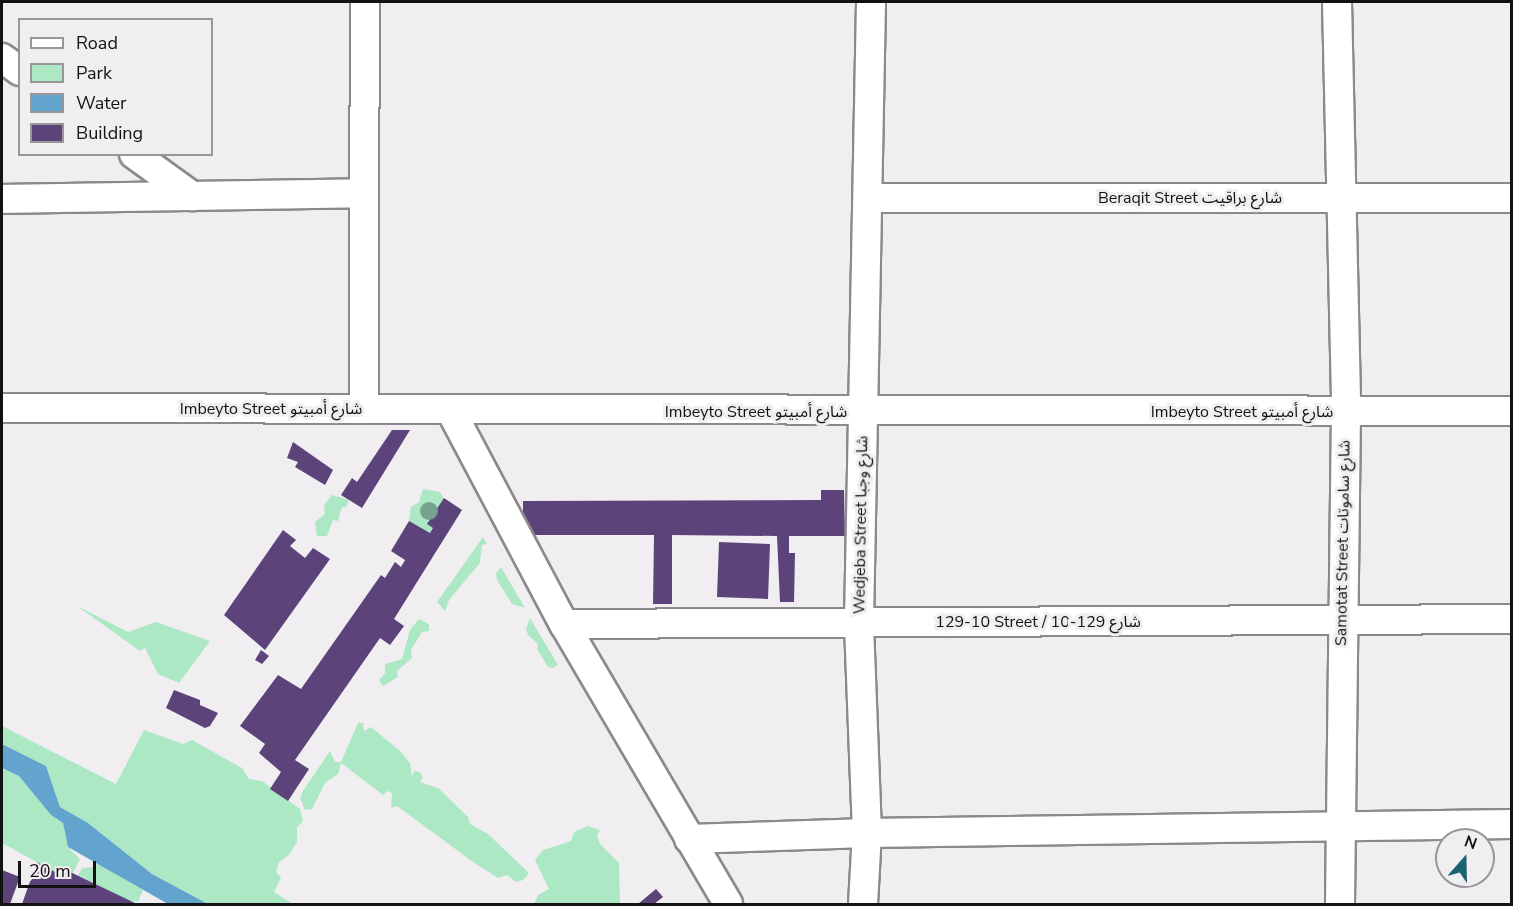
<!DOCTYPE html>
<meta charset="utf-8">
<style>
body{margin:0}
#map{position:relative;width:1513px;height:906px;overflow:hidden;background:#f1eef2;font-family:"Nunito Sans","Noto Sans Arabic",sans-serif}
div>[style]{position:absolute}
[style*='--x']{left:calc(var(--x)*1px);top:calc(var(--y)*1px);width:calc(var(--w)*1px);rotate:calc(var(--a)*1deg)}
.green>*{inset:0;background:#ace8c3}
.water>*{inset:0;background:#62a4ce}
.building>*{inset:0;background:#5c437a}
.roads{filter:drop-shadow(2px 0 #8c898d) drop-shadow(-2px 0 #8c898d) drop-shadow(0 2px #8c898d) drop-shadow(0 -2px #8c898d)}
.street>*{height:28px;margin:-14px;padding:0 14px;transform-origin:14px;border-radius:14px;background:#fff}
.trees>*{width:18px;height:18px;margin:-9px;border-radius:50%;background:#78a28f}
span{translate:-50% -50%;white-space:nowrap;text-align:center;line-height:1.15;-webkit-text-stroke:6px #f1eef2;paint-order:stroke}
.street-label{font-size:16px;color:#131213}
.frame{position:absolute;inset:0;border:3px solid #131213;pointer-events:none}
.legend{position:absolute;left:18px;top:18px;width:195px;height:138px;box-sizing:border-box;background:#f1eef2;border:2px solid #989699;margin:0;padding:8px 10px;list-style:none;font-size:18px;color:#131213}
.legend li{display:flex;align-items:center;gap:12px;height:30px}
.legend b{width:30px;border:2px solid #989699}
.north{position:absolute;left:1435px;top:828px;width:60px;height:60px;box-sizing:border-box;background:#f1eef2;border:2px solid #989699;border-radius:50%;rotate:20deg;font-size:16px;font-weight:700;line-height:24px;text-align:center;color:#131213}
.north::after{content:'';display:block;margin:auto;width:21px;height:27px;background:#18636f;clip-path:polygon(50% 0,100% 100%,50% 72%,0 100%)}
.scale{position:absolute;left:18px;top:861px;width:78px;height:27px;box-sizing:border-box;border:3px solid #131213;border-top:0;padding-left:8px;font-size:18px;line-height:21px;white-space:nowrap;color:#131213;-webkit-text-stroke:4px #f1eef2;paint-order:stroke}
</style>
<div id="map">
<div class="green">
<div style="clip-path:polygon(423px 489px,440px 492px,448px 507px,430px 533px,411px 527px,409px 521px,411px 507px,419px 502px)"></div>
<div style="clip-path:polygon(332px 495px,349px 500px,346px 507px,342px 507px,338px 521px,333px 520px,327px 536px,317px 536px,315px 522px,325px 514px,324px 505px)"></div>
<div style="clip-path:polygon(483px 537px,487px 544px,482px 545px,480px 563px,449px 600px,445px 611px,437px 602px)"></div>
<div style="clip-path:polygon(501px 567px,525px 608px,512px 604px,497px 580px,496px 573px)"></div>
<div style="clip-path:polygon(77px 606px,128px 632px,156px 622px,210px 641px,179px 683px,158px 674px,145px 648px,140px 651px)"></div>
<div style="clip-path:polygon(530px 618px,558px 665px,553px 668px,548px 667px,537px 649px,538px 644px,528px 635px,526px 629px)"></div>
<div style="clip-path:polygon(419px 619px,429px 624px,429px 631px,422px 632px,411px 650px,412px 658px,397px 671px,398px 677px,383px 686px,379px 680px,385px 673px,385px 664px,402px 659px,410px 630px)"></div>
<div style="clip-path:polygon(358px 723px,363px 723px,364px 731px,371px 727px,400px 751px,410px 763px,412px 778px,414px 771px,420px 772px,423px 777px,420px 782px,438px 788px,468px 817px,470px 824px,488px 834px,529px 873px,523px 880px,516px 882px,507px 875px,498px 878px,473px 862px,397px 806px,391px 808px,392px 793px,387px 791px,383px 795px,341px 763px,338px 774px,325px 783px,312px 809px,305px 810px,300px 798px,303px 791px,330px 751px,335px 762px,341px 762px)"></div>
<div style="clip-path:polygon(2px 726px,116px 784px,144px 730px,183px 744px,192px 740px,242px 768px,249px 779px,262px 781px,300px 809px,303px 821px,297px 827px,297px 842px,289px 855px,279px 862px,276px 872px,281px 878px,274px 892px,293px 904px,208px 904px,152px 874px,88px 823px,60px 807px,46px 766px,2px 744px)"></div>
<div style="clip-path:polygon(2px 768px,19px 776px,51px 815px,63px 823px,68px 847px,80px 859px,73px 873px,65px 869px,64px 877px,2px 843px)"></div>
<div style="clip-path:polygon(588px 826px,600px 830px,597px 836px,600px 844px,619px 863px,620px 904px,534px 904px,538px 895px,549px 889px,535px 860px,543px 850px,571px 841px,574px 832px)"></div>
<div style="clip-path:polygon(97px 863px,143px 890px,138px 902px,127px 900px,78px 875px,82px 868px,96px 867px)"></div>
</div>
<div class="water">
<div style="clip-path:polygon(2px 744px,46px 766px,60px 807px,88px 823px,152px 874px,208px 904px,168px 904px,68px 847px,63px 823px,51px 815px,19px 776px,2px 768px)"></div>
</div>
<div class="building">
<div style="clip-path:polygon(392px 430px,410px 430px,362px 508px,341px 495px,352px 478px,357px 482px)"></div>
<div style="clip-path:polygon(293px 442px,333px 470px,325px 485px,295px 467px,298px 462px,287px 458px)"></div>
<div style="clip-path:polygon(821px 490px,844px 490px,845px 536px,789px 536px,789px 553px,795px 553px,794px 602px,780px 602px,777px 536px,672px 535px,672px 604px,653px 604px,654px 535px,530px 535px,523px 518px,523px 501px,821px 500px)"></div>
<div style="clip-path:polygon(444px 498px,462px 510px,394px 619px,404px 626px,390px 645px,380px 638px,295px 760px,309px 769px,288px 801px,270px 789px,281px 772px,259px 753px,265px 744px,240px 726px,278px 675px,301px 689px,381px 575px,385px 578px,395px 562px,401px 567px,405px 560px,391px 551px,409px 521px,430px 533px,433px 528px,427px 524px)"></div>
<div style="clip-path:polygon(283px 530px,296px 540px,290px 546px,305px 558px,313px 548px,330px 559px,265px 650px,224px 615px)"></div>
<div style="clip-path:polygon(719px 542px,770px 544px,768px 599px,717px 597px)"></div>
<div style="clip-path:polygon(261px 650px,269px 656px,262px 664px,255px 660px)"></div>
<div style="clip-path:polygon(174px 690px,200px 700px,200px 705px,218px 713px,210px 726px,205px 728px,166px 708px)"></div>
<div style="clip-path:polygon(37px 862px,64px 877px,64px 869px,137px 904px,22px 904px)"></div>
<div style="clip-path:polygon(2px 870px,20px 877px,10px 904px,2px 904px)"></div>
<div style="clip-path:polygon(656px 889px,663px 897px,654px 904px,638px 904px)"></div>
</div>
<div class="roads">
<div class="street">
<div style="--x:1337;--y:2;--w:410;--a:88.7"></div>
<div style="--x:1346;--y:412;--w:492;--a:90.7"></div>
<div style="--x:2;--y:58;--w:22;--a:36"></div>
<div style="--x:134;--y:154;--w:72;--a:35.9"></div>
<div style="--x:868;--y:198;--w:644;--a:0"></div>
<div style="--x:2;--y:199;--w:362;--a:-0.9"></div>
<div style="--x:2;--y:408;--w:1510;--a:0.11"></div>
<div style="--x:364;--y:409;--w:407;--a:-89.9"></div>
<div style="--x:451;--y:411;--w:241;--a:62.1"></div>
<div style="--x:564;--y:624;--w:324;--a:59.6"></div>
<div style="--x:564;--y:624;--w:948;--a:-0.3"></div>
<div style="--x:689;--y:839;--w:178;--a:-1.9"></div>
<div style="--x:867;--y:833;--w:645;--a:-0.8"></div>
<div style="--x:863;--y:904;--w:71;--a:-86.8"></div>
<div style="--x:867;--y:833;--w:211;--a:-92.2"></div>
<div style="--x:859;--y:622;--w:620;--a:-88.89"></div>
</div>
</div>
<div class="trees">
<div style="left:429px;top:511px"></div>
</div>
<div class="street-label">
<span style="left:1190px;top:198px">Beraqit Street شارع براقيت</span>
<span style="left:271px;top:409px">Imbeyto Street شارع أمبيتو</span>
<span style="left:756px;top:412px">Imbeyto Street شارع أمبيتو</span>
<span style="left:1242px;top:412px">Imbeyto Street شارع أمبيتو</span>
<span style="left:861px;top:525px;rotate:-89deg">Wedjeba Street شارع وجبا</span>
<span style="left:1343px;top:543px;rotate:-89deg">Samotat Street شارع ساموتات</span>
<span style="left:1038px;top:622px">129-10 Street / شارع 129-10</span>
</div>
<div class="frame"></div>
<ul class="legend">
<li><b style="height:8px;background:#fff"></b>Road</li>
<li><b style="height:16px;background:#ace8c3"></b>Park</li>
<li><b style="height:16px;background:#62a4ce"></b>Water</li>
<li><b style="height:16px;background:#5c437a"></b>Building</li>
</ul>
<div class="north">N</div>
<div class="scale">20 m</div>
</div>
